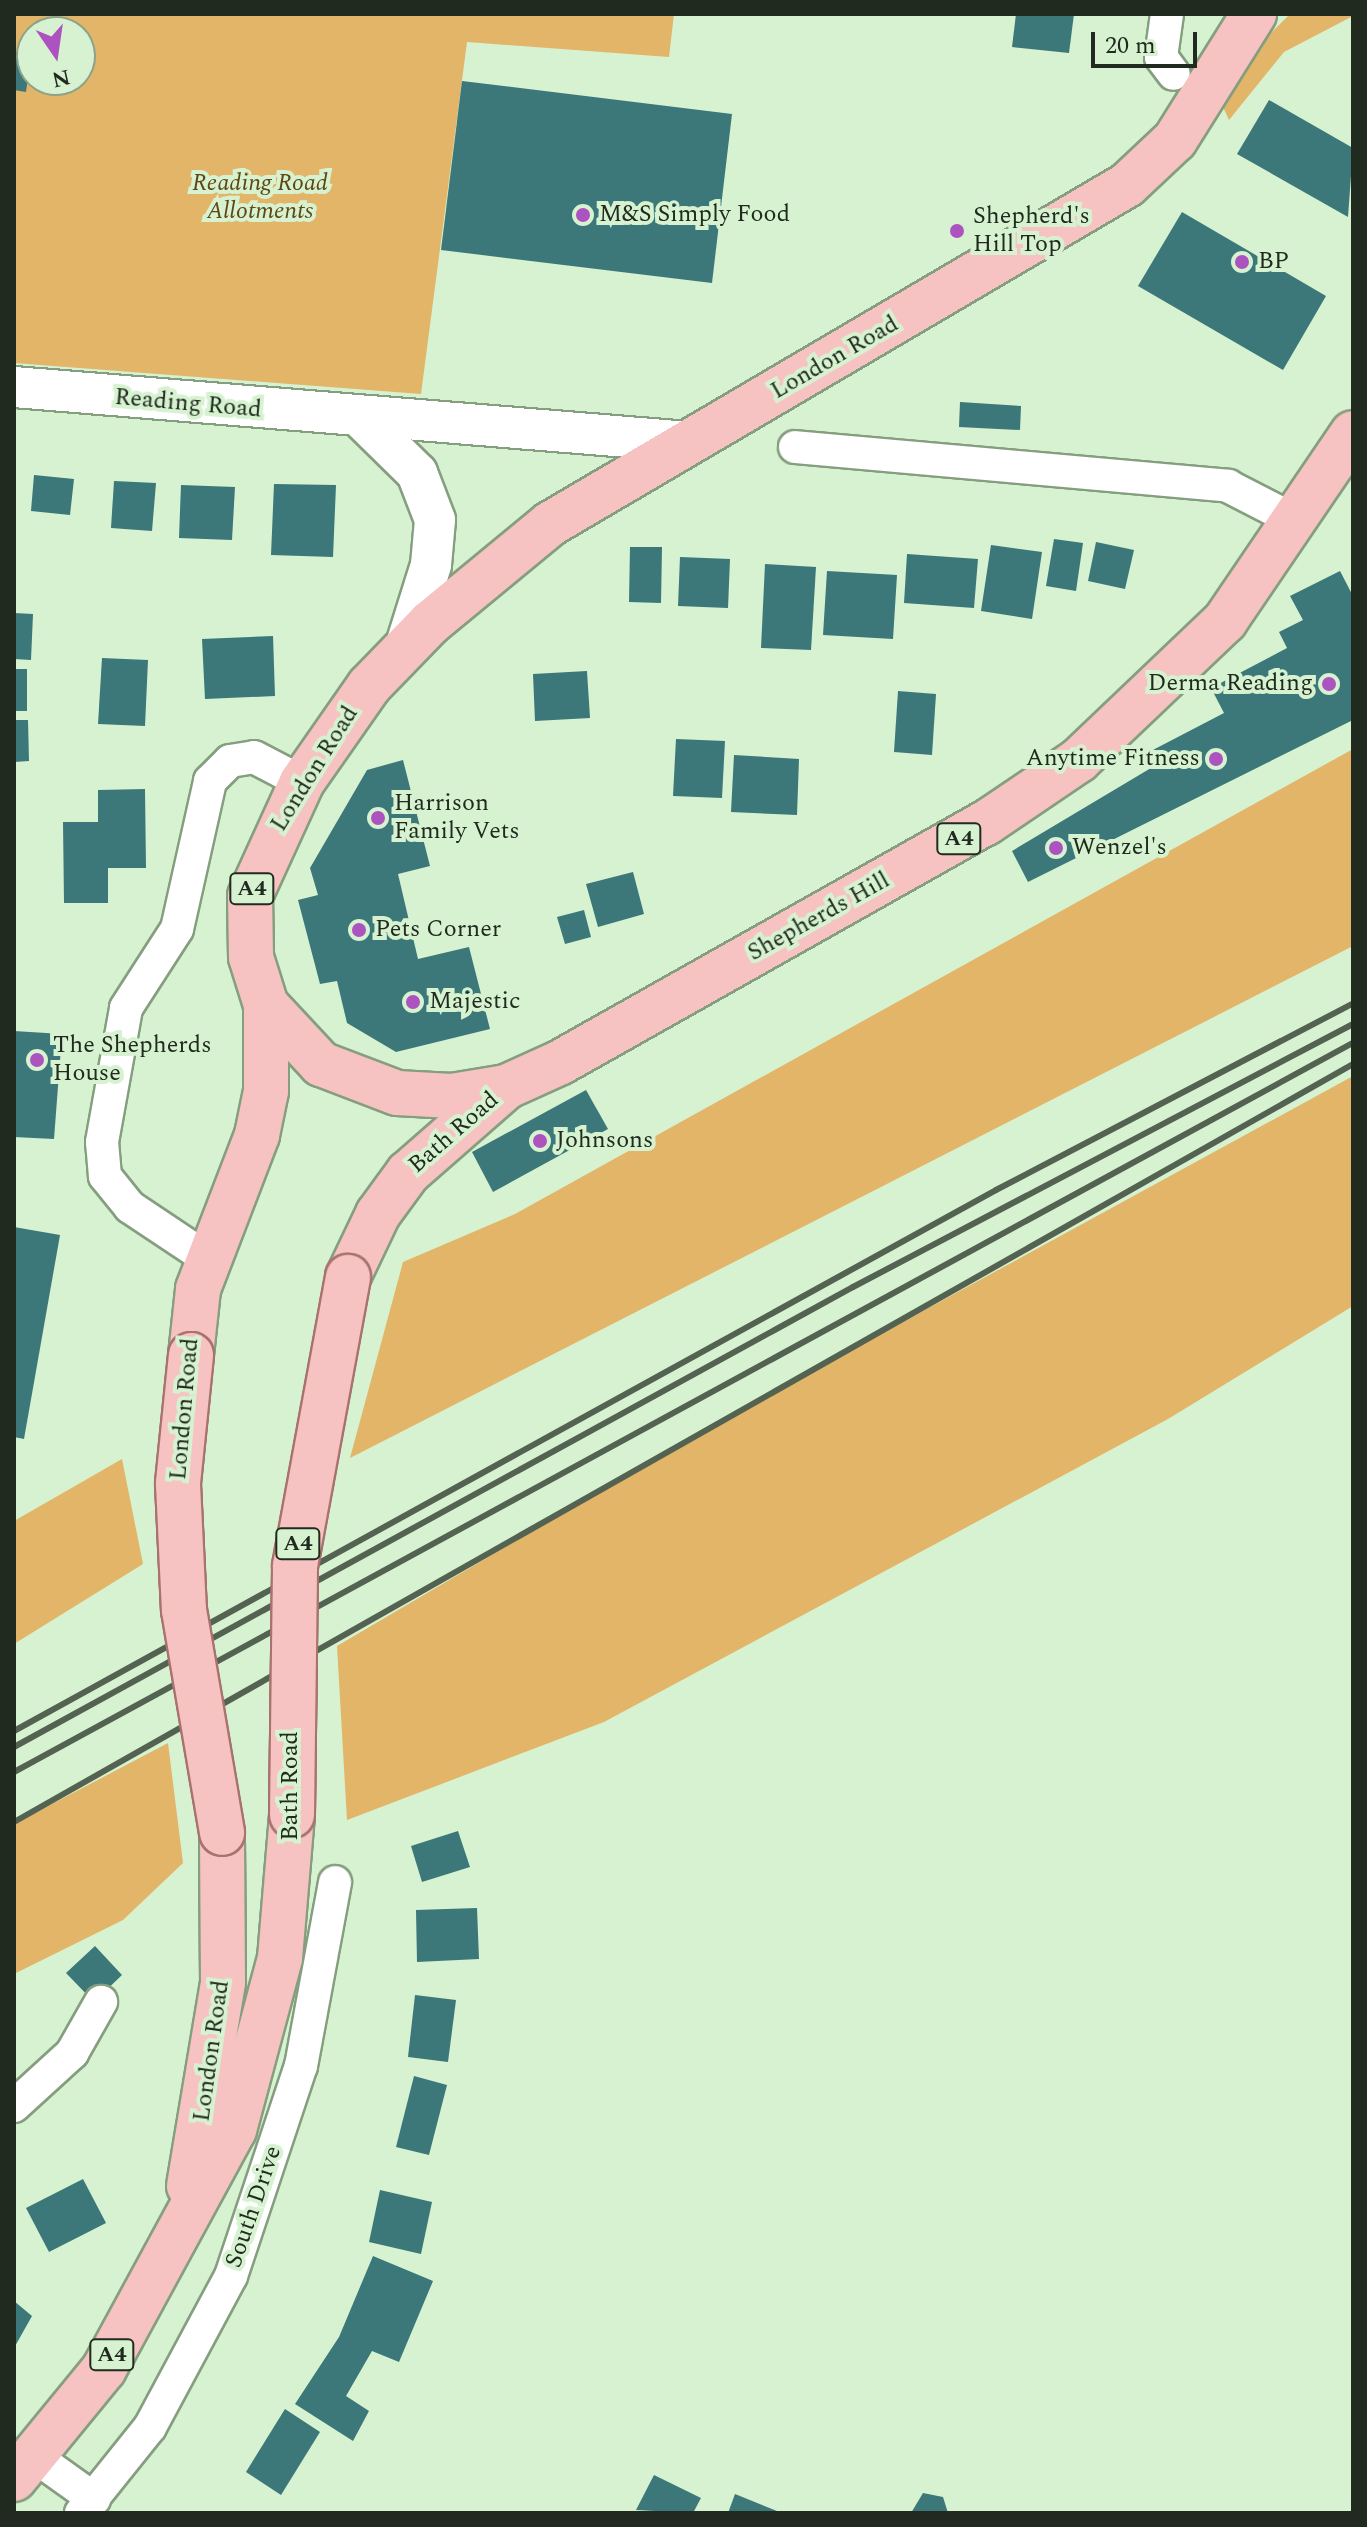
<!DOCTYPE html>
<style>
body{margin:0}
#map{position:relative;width:1367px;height:2527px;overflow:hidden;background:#d6f2d0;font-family:Spectral,serif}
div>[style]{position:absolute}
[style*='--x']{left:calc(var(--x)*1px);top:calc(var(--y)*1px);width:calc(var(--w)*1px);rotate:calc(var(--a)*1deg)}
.green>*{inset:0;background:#e2b569}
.building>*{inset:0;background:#3c777a}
.roads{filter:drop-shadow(2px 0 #859e7f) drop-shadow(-2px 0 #859e7f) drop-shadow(0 2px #859e7f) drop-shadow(0 -2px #859e7f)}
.minor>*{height:32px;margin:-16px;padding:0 16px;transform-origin:16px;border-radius:16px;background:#fff}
.tertiary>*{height:40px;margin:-20px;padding:0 20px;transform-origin:20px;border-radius:20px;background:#fff}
.primary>*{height:44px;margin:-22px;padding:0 22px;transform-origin:22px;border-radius:22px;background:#f7c2c2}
.rail>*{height:6px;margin:-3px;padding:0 3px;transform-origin:3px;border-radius:3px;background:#546351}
.bridges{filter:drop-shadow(2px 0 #a8726e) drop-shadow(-2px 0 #a8726e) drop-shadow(0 2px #a8726e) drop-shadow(0 -2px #a8726e)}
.primary-bridge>*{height:44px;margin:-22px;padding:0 22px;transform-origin:22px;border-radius:22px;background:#f7c2c2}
.dots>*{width:22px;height:22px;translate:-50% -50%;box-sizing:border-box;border:4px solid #d6f2d0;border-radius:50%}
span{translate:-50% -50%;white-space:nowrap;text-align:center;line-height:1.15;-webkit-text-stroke:8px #d6f2d0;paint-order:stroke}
.shield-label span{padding:2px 6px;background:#d6f2d0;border:2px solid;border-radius:6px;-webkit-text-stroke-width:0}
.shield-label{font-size:22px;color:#202a1e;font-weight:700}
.park-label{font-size:24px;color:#604613;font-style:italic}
.poi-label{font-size:24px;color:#202a1e}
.left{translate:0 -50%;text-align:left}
.right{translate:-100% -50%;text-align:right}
.street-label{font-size:24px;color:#202a1e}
.frame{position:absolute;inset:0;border:16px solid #202a1e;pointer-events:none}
.north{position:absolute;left:16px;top:16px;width:80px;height:80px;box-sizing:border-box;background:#d6f2d0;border:2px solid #8da289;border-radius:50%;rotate:167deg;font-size:22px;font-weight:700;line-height:32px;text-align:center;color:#202a1e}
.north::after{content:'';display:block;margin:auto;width:28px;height:36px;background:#ac53c0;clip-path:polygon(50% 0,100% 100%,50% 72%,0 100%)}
.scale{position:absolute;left:1091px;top:32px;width:106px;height:36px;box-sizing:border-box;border:4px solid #202a1e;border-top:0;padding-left:10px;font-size:24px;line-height:28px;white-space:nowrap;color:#202a1e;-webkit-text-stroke:6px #d6f2d0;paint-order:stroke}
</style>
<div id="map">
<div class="green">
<div style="clip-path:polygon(evenodd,14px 14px,674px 14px,669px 57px,467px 42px,421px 394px,14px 363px,14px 14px,32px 32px,80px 32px,80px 80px,32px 80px,32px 32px)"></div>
<div style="clip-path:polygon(1290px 14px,1353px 16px,1284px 52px,1229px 120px,1223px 107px,1254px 50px)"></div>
<div style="clip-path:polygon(1353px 749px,1353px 946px,350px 1458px,403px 1262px,515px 1214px)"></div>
<div style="clip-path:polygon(1353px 1076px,1353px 1306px,1168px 1419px,604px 1722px,347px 1820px,337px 1646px,689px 1439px)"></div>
<div style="clip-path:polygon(122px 1459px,143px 1564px,14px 1644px,14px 1521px)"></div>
<div style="clip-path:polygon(168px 1743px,183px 1863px,123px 1920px,14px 1974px,14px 1824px)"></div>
</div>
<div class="building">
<div style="clip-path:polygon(1016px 14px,1074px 14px,1069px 53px,1012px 47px)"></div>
<div style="clip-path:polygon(14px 52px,31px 54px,26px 92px,14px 90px)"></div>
<div style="clip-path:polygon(462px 81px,732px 114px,712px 283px,441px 250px)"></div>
<div style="clip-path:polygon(1269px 100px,1353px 148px,1348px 217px,1237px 154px)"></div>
<div style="clip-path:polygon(1182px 212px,1326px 296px,1283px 370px,1138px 286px)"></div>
<div style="clip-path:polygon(960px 402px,1021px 406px,1020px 430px,959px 427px)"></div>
<div style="clip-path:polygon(34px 475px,74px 479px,70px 515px,31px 511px)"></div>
<div style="clip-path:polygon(114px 481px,156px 483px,152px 531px,111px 528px)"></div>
<div style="clip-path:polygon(274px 484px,336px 485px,333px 557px,271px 555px)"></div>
<div style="clip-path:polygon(181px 485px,235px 487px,232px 540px,179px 538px)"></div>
<div style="clip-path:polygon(1054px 539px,1083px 543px,1076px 591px,1046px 586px)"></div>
<div style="clip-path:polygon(1096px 542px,1134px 550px,1125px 589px,1088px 581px)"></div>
<div style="clip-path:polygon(991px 545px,1042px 552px,1032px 619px,981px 611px)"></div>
<div style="clip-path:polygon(630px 547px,662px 547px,661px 603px,629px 602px)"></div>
<div style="clip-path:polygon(907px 554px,978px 559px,974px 608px,904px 603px)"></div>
<div style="clip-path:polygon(680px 557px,730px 559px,728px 608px,678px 606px)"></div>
<div style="clip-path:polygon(765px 564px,816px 567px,811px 650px,761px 648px)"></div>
<div style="clip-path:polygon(827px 571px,897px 575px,893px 639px,823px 635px)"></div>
<div style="clip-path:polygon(1340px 571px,1353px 596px,1353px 720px,1028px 882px,1012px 851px,1156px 765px,1149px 752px,1224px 713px,1211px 688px,1287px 648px,1279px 632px,1303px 620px,1290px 596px)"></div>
<div style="clip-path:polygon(14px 613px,33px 614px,31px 660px,14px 659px)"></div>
<div style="clip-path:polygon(273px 636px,275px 696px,205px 699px,202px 639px)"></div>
<div style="clip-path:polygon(102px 658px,148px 660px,145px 726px,98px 724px)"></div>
<div style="clip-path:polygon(14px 669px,27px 669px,27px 711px,14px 711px)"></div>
<div style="clip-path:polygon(587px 671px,590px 718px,535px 721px,533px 674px)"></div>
<div style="clip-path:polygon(898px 691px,936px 694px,932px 755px,894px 752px)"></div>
<div style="clip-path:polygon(14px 720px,28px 720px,29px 761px,14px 762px)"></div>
<div style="clip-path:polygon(676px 739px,725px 741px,722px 798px,673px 796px)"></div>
<div style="clip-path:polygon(734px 755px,799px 759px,797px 815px,731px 812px)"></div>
<div style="clip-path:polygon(403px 760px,430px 866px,398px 874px,418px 959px,469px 947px,490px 1029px,396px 1052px,347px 1023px,337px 981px,320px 984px,298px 900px,318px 895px,310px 868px,367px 770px)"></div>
<div style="clip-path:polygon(145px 789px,146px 868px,108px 868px,108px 903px,64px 903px,63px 822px,98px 822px,98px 790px)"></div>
<div style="clip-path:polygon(633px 872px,644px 914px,598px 927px,586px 884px)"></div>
<div style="clip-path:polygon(584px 910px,591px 937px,565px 944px,557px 917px)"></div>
<div style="clip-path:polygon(14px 1031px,62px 1034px,54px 1139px,14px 1137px)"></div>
<div style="clip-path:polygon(586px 1090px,608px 1129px,493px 1192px,472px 1152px)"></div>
<div style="clip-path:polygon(14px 1227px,60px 1235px,24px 1439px,14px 1437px)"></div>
<div style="clip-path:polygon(458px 1831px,470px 1867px,422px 1882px,411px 1846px)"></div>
<div style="clip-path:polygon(477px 1908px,479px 1959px,417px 1962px,416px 1910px)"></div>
<div style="clip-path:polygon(95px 1946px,122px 1975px,94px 2002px,66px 1973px)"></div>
<div style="clip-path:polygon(415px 1995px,456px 2000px,448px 2062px,408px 2057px)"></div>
<div style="clip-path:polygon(414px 2076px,447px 2085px,429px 2155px,396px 2147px)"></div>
<div style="clip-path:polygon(83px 2179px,106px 2223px,49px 2252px,26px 2208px)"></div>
<div style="clip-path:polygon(380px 2190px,432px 2202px,421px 2254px,369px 2242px)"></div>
<div style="clip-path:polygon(373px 2256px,433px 2281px,399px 2362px,372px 2351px,346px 2396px,369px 2411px,353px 2441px,295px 2404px,339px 2337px)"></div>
<div style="clip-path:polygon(14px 2301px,32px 2316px,14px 2348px)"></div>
<div style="clip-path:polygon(285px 2409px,320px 2432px,281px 2495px,246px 2472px)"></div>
<div style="clip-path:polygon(654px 2475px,701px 2498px,693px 2513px,636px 2510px)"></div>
<div style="clip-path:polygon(923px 2493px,943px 2497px,948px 2513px,911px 2513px)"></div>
<div style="clip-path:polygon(735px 2494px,782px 2513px,728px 2513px)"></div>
</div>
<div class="roads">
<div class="minor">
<div style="--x:1167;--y:14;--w:43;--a:97.9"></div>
<div style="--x:1161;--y:57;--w:21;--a:53"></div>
<div style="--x:795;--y:447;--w:435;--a:5.1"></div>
<div style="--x:1228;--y:486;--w:79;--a:27.2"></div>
<div style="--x:208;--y:1259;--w:94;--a:-146.3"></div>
<div style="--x:130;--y:1207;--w:40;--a:-129"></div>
<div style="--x:105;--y:1176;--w:34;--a:-95"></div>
<div style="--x:102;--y:1142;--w:136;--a:-79.8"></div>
<div style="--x:126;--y:1008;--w:94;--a:-57.2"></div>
<div style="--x:177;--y:929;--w:152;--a:-77.4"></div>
<div style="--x:210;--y:781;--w:28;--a:-45"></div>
<div style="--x:230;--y:761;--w:24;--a:-9"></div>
<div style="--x:254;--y:757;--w:54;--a:27.5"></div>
<div style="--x:14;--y:2106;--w:79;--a:-42.4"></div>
<div style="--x:72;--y:2053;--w:59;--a:-60.4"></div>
<div style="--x:34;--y:2456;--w:74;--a:35.6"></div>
<div style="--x:81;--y:2513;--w:110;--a:-51.3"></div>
<div style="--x:150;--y:2427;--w:171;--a:-61.8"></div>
<div style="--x:231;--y:2276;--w:221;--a:-71.6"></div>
<div style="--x:301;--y:2066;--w:187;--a:-79.5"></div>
</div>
<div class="tertiary">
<div style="--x:14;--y:387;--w:677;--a:4.66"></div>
<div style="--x:363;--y:420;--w:76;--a:44.5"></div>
<div style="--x:417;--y:473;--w:50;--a:69"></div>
<div style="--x:435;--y:520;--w:45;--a:95.1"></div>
<div style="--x:431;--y:565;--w:84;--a:107.4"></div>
</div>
<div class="primary">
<div style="--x:266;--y:1005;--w:81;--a:47"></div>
<div style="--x:321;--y:1064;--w:81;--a:20.9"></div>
<div style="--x:397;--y:1093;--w:55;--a:3.1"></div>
<div style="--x:452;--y:1096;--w:55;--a:-9.5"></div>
<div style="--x:506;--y:1087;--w:60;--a:-24.4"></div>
<div style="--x:561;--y:1062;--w:488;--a:-29.4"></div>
<div style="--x:986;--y:823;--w:112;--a:-34.1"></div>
<div style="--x:1079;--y:760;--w:202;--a:-43.6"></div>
<div style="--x:1225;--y:621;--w:227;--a:-55.8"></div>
<div style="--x:348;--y:1277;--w:70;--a:-64.5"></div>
<div style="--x:378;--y:1214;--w:51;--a:-53.8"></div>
<div style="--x:408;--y:1173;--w:128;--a:-41.2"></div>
<div style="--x:191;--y:1355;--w:66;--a:-83.9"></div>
<div style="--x:198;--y:1289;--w:165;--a:-69"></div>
<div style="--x:257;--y:1135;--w:45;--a:-78.4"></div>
<div style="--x:266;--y:1091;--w:86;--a:-90"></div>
<div style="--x:266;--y:1005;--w:50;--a:-107.4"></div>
<div style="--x:251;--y:957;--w:61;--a:-90.9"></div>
<div style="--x:250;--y:896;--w:125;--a:-65.5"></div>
<div style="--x:302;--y:782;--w:117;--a:-55.1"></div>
<div style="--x:369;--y:686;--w:88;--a:-45.9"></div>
<div style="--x:430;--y:623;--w:156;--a:-39.5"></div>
<div style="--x:550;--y:524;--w:669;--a:-30.44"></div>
<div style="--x:1127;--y:185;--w:66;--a:-43.2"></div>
<div style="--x:1175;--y:140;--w:149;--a:-57.9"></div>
<div style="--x:189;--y:2186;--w:207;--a:-80.5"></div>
<div style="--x:223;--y:1982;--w:149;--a:-90.4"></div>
<div style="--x:14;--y:2479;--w:142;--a:-50.7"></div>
<div style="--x:104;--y:2369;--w:272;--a:-61.5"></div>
<div style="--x:234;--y:2130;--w:178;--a:-75"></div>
<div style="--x:280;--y:1958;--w:144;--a:-85.2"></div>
</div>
</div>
<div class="rail">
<div style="--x:14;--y:1731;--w:1121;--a:-28.85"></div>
<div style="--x:996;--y:1190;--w:403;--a:-27.6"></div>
<div style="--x:14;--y:1747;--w:957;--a:-28.73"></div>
<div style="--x:853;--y:1287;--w:565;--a:-27.74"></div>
<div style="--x:14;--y:1772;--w:1525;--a:-28.57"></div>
<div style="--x:14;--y:1822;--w:1539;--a:-29.51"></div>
</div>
<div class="bridges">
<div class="primary-bridge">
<div style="--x:191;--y:1355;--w:130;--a:95.8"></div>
<div style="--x:178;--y:1484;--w:126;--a:87.3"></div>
<div style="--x:184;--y:1610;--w:226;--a:80.3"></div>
<div style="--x:292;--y:1815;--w:249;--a:-89.3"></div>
<div style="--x:295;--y:1566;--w:294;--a:-79.6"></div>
</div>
</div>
<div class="dots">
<div style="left:583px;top:215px;background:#ac53c0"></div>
<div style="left:957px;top:231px;background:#ac53c0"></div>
<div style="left:1242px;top:262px;background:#ac53c0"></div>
<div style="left:1329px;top:684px;background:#ac53c0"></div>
<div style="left:1216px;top:759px;background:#ac53c0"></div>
<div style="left:378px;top:818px;background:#ac53c0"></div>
<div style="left:1056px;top:848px;background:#ac53c0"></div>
<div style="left:359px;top:930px;background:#ac53c0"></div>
<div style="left:413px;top:1002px;background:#ac53c0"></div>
<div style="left:37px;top:1060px;background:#ac53c0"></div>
<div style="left:540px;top:1141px;background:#ac53c0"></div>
</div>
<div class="shield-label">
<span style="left:959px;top:839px">A4</span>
<span style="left:252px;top:889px">A4</span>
<span style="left:298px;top:1544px">A4</span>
<span style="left:112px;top:2355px">A4</span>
</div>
<div class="park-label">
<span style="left:260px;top:198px">Reading Road<br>Allotments</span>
</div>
<div class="poi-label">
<span class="left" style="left:599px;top:215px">M&amp;S Simply Food</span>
<span class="left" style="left:973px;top:231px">Shepherd's<br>Hill Top</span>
<span class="left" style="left:1258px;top:262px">BP</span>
<span class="right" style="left:1313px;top:684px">Derma Reading</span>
<span class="right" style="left:1200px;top:759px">Anytime Fitness</span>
<span class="left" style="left:394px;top:818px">Harrison<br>Family Vets</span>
<span class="left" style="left:1072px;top:848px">Wenzel's</span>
<span class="left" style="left:375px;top:930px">Pets Corner</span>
<span class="left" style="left:429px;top:1002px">Majestic</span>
<span class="left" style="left:53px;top:1060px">The Shepherds<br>House</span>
<span class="left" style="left:556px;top:1141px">Johnsons</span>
</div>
<div class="street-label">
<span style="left:835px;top:358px;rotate:-30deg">London Road</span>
<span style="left:188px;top:404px;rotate:5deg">Reading Road</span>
<span style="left:315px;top:769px;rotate:-58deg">London Road</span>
<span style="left:819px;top:917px;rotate:-29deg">Shepherds Hill</span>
<span style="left:454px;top:1133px;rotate:-41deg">Bath Road</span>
<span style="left:185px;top:1409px;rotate:-85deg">London Road</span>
<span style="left:291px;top:1786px;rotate:-90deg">Bath Road</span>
<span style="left:212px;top:2051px;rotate:-82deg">London Road</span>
<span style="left:254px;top:2207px;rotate:-71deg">South Drive</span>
</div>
<div class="frame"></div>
<div class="north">N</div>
<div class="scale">20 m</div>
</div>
